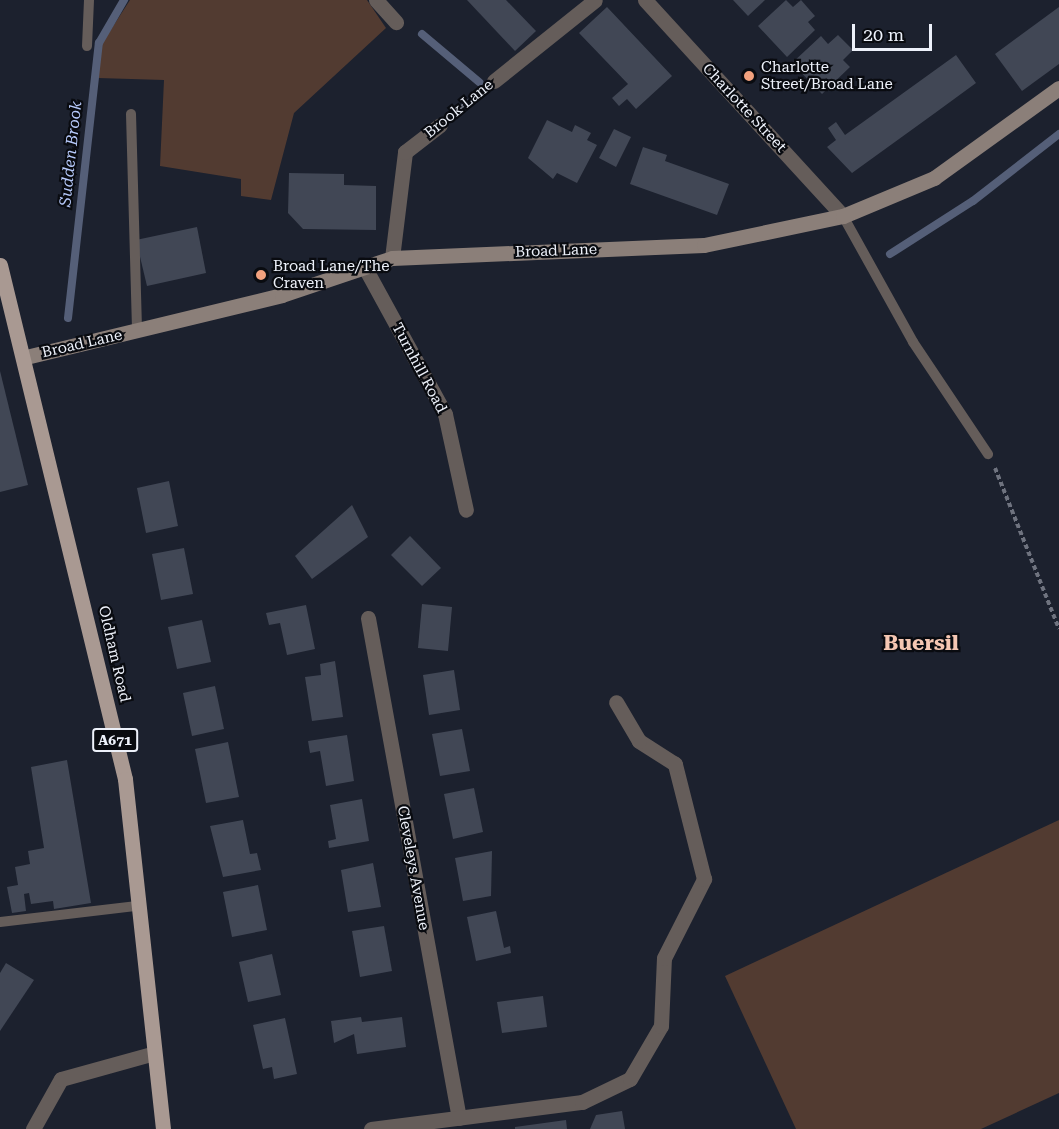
<!DOCTYPE html>
<style>
body{margin:0}
#map{position:relative;width:1059px;height:1129px;overflow:hidden;background:#1c212e;font-family:"Roboto Serif",serif}
div>[style]{position:absolute}
[style*='--x']{left:calc(var(--x)*1px);top:calc(var(--y)*1px);width:calc(var(--w)*1px);rotate:calc(var(--a)*1deg)}
.green>*{inset:0;background:#523b31}
.stream>*{height:8px;margin:-4px;padding:0 4px;transform-origin:4px;border-radius:4px;background:#555f78}
.building>*{inset:0;background:#414755}
.path>*{height:4px;margin-top:-2px;transform-origin:0;background:repeating-linear-gradient(90deg,#6f737f 0 4.5px,transparent 0 7.5px)}
.lane>*{height:10px;margin:-5px;padding:0 5px;transform-origin:5px;border-radius:5px;background:#655d5a}
.street>*{height:15px;margin:-7.5px;padding:0 7.5px;transform-origin:7.5px;border-radius:7.5px;background:#655d5a}
.secondary>*{height:15px;margin:-7.5px;padding:0 7.5px;transform-origin:7.5px;border-radius:7.5px;background:#8b7f79}
.primary>*{height:15px;margin:-7.5px;padding:0 7.5px;transform-origin:7.5px;border-radius:7.5px;background:#a99992}
.dots>*{width:16px;height:16px;translate:-50% -50%;box-sizing:border-box;border:3px solid #090b10;border-radius:50%}
span{translate:-50% -50%;white-space:nowrap;text-align:center;line-height:1.15;-webkit-text-stroke:4.5px #090b10;paint-order:stroke}
.shield-label span{padding:2px 4px;background:#090b10;border:2px solid;border-radius:4px;-webkit-text-stroke-width:0}
.shield-label{font-size:14px;color:#edf1fa;font-weight:700}
.poi-label{font-size:15px;color:#edf1fa}
.left{translate:0 -50%;text-align:left}
.street-label{font-size:15px;color:#edf1fa}
.water-label{font-size:16px;color:#b6c9fa;font-style:italic}
.district-label{font-size:21px;color:#f5c7b3;font-weight:700}
.scale{position:absolute;left:852px;top:24px;width:80px;height:27px;box-sizing:border-box;border:3px solid #edf1fa;border-top:0;padding-left:8px;font-size:18px;line-height:21px;white-space:nowrap;color:#edf1fa;-webkit-text-stroke:4px #090b10;paint-order:stroke}
</style>
<div id="map">
<div class="green">
<div style="clip-path:polygon(130px 0,367px 0,386px 28px,294px 113px,271px 200px,241px 196px,241px 179px,160px 166px,164px 80px,98px 78px,101px 45px)"></div>
<div style="clip-path:polygon(1059px 820px,1059px 1093px,981px 1129px,796px 1129px,725px 976px)"></div>
</div>
<div class="stream">
<div style="--x:422;--y:34;--w:75;--a:40.1"></div>
<div style="--x:890;--y:254;--w:98;--a:-32.6"></div>
<div style="--x:973;--y:201;--w:109;--a:-37.9"></div>
<div style="--x:68;--y:318;--w:277;--a:-83.6"></div>
<div style="--x:99;--y:43;--w:50;--a:-59.8"></div>
</div>
<div class="building">
<div style="clip-path:polygon(467px 0,506px 0,536px 31px,515px 51px)"></div>
<div style="clip-path:polygon(733px 0,765px 0,748px 16px)"></div>
<div style="clip-path:polygon(786px 0,793px 7px,801px 0,815px 16px,808px 22px,815px 30px,787px 57px,758px 26px)"></div>
<div style="clip-path:polygon(607px 7px,672px 76px,636px 109px,627px 99px,619px 106px,612px 98px,628px 84px,579px 33px)"></div>
<div style="clip-path:polygon(1059px 7px,1059px 64px,1022px 91px,995px 54px)"></div>
<div style="clip-path:polygon(838px 35px,853px 50px,843px 60px,850px 67px,822px 94px,792px 63px,821px 36px,828px 44px)"></div>
<div style="clip-path:polygon(956px 55px,976px 83px,935px 113px,852px 173px,827px 147px,836px 140px,828px 128px,836px 122px,845px 135px)"></div>
<div style="clip-path:polygon(547px 120px,572px 132px,575px 125px,591px 133px,587px 140px,597px 145px,577px 183px,557px 173px,553px 179px,528px 158px)"></div>
<div style="clip-path:polygon(614px 129px,631px 137px,616px 167px,599px 158px)"></div>
<div style="clip-path:polygon(643px 147px,667px 155px,665px 161px,729px 184px,717px 215px,630px 184px)"></div>
<div style="clip-path:polygon(289px 173px,344px 174px,344px 185px,376px 186px,376px 230px,303px 229px,288px 213px)"></div>
<div style="clip-path:polygon(197px 227px,206px 273px,147px 286px,136px 240px)"></div>
<div style="clip-path:polygon(0 371px,28px 485px,0 492px)"></div>
<div style="clip-path:polygon(169px 481px,178px 526px,146px 533px,137px 488px)"></div>
<div style="clip-path:polygon(352px 505px,368px 537px,312px 579px,295px 556px)"></div>
<div style="clip-path:polygon(410px 536px,441px 568px,422px 586px,391px 555px)"></div>
<div style="clip-path:polygon(184px 548px,193px 594px,161px 600px,152px 554px)"></div>
<div style="clip-path:polygon(422px 604px,452px 607px,448px 651px,418px 648px)"></div>
<div style="clip-path:polygon(306px 605px,315px 649px,287px 655px,280px 623px,269px 625px,266px 613px)"></div>
<div style="clip-path:polygon(202px 620px,211px 662px,177px 669px,168px 627px)"></div>
<div style="clip-path:polygon(335px 661px,343px 717px,312px 721px,305px 677px,321px 675px,320px 664px)"></div>
<div style="clip-path:polygon(454px 670px,460px 710px,429px 715px,423px 675px)"></div>
<div style="clip-path:polygon(215px 686px,224px 729px,192px 736px,183px 693px)"></div>
<div style="clip-path:polygon(462px 729px,470px 771px,440px 776px,432px 734px)"></div>
<div style="clip-path:polygon(347px 735px,354px 781px,326px 786px,320px 751px,310px 753px,308px 741px)"></div>
<div style="clip-path:polygon(228px 742px,239px 797px,206px 803px,195px 749px)"></div>
<div style="clip-path:polygon(67px 760px,91px 903px,54px 909px,53px 901px,31px 904px,29px 893px,24px 894px,26px 911px,12px 913px,7px 887px,18px 885px,15px 867px,30px 864px,28px 851px,44px 848px,31px 767px)"></div>
<div style="clip-path:polygon(474px 788px,483px 832px,453px 839px,444px 794px)"></div>
<div style="clip-path:polygon(362px 799px,369px 841px,329px 848px,328px 841px,336px 839px,330px 805px)"></div>
<div style="clip-path:polygon(243px 820px,250px 854px,257px 853px,261px 870px,223px 877px,210px 826px)"></div>
<div style="clip-path:polygon(492px 851px,491px 896px,463px 901px,455px 858px)"></div>
<div style="clip-path:polygon(373px 863px,381px 907px,348px 912px,341px 870px)"></div>
<div style="clip-path:polygon(258px 885px,267px 930px,232px 937px,223px 892px)"></div>
<div style="clip-path:polygon(496px 911px,504px 948px,510px 946px,511px 953px,476px 961px,467px 917px)"></div>
<div style="clip-path:polygon(384px 926px,392px 971px,360px 977px,352px 931px)"></div>
<div style="clip-path:polygon(272px 954px,281px 995px,248px 1002px,239px 962px)"></div>
<div style="clip-path:polygon(6px 963px,34px 980px,0 1031px,0 973px)"></div>
<div style="clip-path:polygon(543px 996px,547px 1027px,502px 1033px,497px 1002px)"></div>
<div style="clip-path:polygon(361px 1017px,362px 1022px,402px 1017px,406px 1047px,357px 1054px,354px 1034px,334px 1043px,331px 1021px)"></div>
<div style="clip-path:polygon(285px 1018px,297px 1074px,274px 1079px,272px 1067px,263px 1069px,253px 1025px)"></div>
<div style="clip-path:polygon(622px 1111px,625px 1129px,590px 1129px,596px 1115px)"></div>
<div style="clip-path:polygon(566px 1120px,567px 1129px,515px 1129px,515px 1127px)"></div>
</div>
<div class="path">
<div style="--x:454;--y:113;--w:32;--a:-39"></div>
<div style="--x:995;--y:468;--w:173;--a:68.3"></div>
</div>
<div class="lane">
<div style="--x:87;--y:46;--w:46;--a:-87.5"></div>
<div style="--x:131;--y:114;--w:218;--a:88.4"></div>
<div style="--x:843;--y:216;--w:144;--a:60.9"></div>
<div style="--x:913;--y:342;--w:135;--a:56.2"></div>
<div style="--x:0;--y:922;--w:138;--a:-6.7"></div>
</div>
<div class="street">
<div style="--x:376;--y:0;--w:30;--a:48"></div>
<div style="--x:645;--y:0;--w:293;--a:47.5"></div>
<div style="--x:494;--y:81;--w:129;--a:-38.7"></div>
<div style="--x:392;--y:258;--w:107;--a:-83"></div>
<div style="--x:405;--y:152;--w:44;--a:-37.6"></div>
<div style="--x:364;--y:266;--w:169;--a:61.3"></div>
<div style="--x:445;--y:414;--w:98;--a:77.7"></div>
<div style="--x:368;--y:618;--w:508;--a:79.69"></div>
<div style="--x:33;--y:1129;--w:57;--a:-60.8"></div>
<div style="--x:61;--y:1079;--w:93;--a:-15.5"></div>
<div style="--x:371;--y:1129;--w:213;--a:-7.3"></div>
<div style="--x:582;--y:1102;--w:53;--a:-25.6"></div>
<div style="--x:630;--y:1079;--w:61;--a:-59.7"></div>
<div style="--x:661;--y:1026;--w:68;--a:-87.5"></div>
<div style="--x:664;--y:958;--w:89;--a:-63.1"></div>
<div style="--x:704;--y:879;--w:119;--a:-104.2"></div>
<div style="--x:675;--y:764;--w:43;--a:-147.4"></div>
<div style="--x:639;--y:741;--w:45;--a:-120.5"></div>
</div>
<div class="secondary">
<div style="--x:26;--y:357;--w:263;--a:-13.6"></div>
<div style="--x:282;--y:295;--w:116;--a:-18.6"></div>
<div style="--x:392;--y:258;--w:312;--a:-2.4"></div>
<div style="--x:704;--y:245;--w:142;--a:-11.8"></div>
<div style="--x:843;--y:216;--w:99;--a:-22.7"></div>
<div style="--x:934;--y:178;--w:154;--a:-35.8"></div>
</div>
<div class="primary">
<div style="--x:0;--y:265;--w:529;--a:76.33"></div>
<div style="--x:125;--y:779;--w:352;--a:83.8"></div>
</div>
<div class="dots">
<div style="left:749px;top:76px;background:#f2a17e"></div>
<div style="left:261px;top:275px;background:#f2a17e"></div>
</div>
<div class="shield-label">
<span style="left:115px;top:740px">A671</span>
</div>
<div class="poi-label">
<span class="left" style="left:761px;top:76px">Charlotte<br>Street/Broad Lane</span>
<span class="left" style="left:273px;top:275px">Broad Lane/The<br>Craven</span>
</div>
<div class="street-label">
<span style="left:744px;top:108px;rotate:47deg">Charlotte Street</span>
<span style="left:459px;top:109px;rotate:-39deg">Brook Lane</span>
<span style="left:556px;top:251px;rotate:-2deg">Broad Lane</span>
<span style="left:82px;top:344px;rotate:-13deg">Broad Lane</span>
<span style="left:419px;top:368px;rotate:62deg">Turnhill Road</span>
<span style="left:114px;top:654px;rotate:77deg">Oldham Road</span>
<span style="left:413px;top:868px;rotate:80deg">Cleveleys Avenue</span>
</div>
<div class="water-label">
<span style="left:71px;top:154px;rotate:-84deg">Sudden Brook</span>
</div>
<div class="district-label">
<span style="left:921px;top:643px">Buersil</span>
</div>
<div class="scale">20 m</div>
</div>
